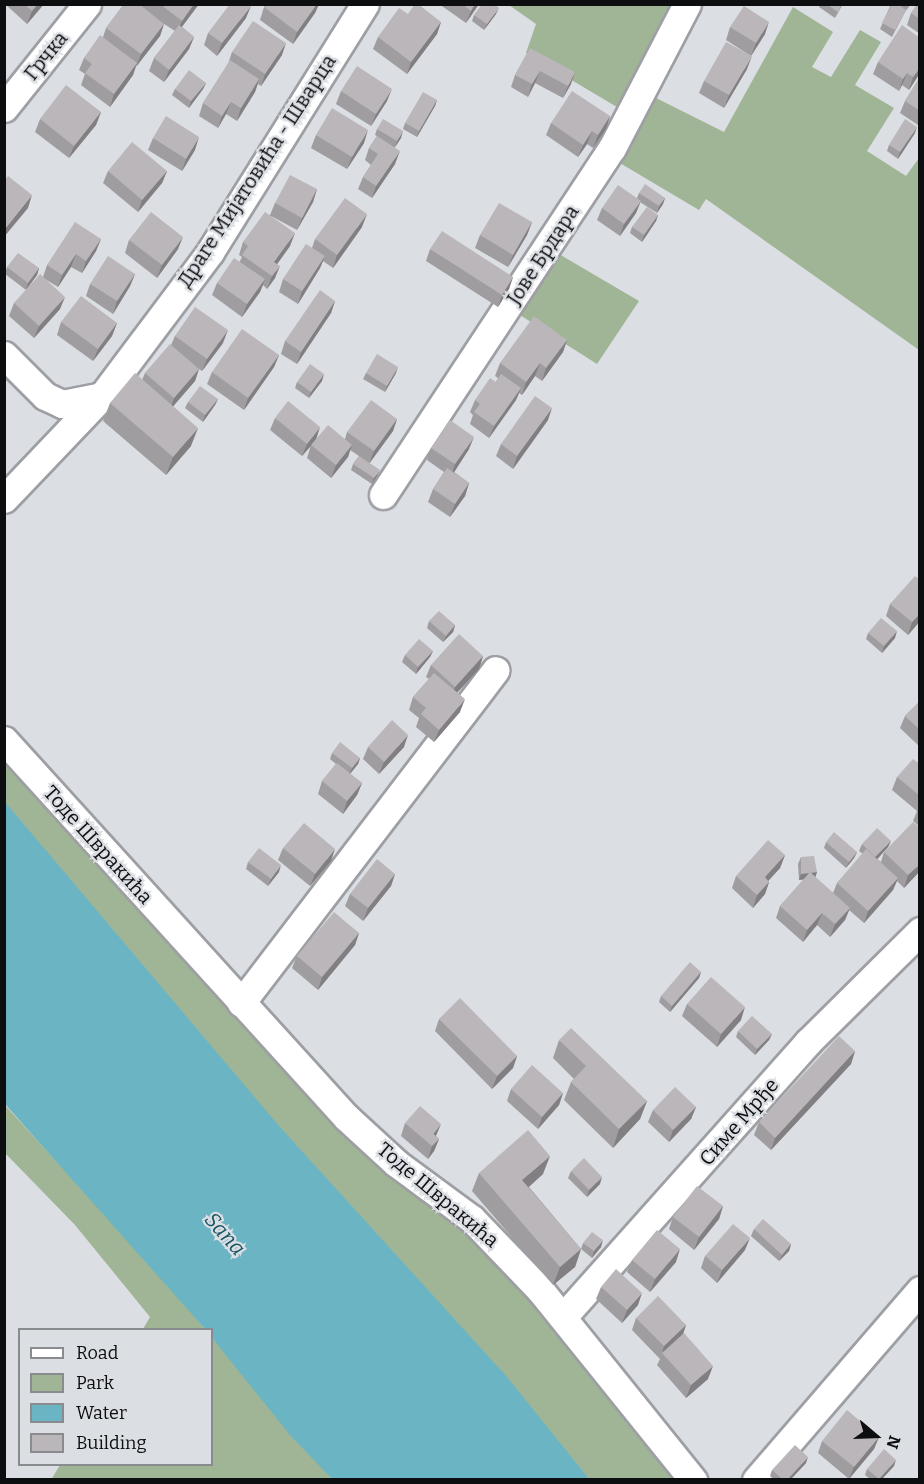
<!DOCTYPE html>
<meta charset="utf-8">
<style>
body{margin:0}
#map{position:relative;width:924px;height:1484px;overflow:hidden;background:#dbdee3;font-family:Bitter,serif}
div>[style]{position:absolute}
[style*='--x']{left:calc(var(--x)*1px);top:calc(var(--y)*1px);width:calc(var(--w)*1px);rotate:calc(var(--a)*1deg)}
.green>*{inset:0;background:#a0b595}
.water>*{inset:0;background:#6ab4c4}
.roads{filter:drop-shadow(2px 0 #9d9fa4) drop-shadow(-2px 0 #9d9fa4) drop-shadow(0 2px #9d9fa4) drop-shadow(0 -2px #9d9fa4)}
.street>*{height:27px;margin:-13.5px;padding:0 13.5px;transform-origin:13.5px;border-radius:13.5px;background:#fff}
.wall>*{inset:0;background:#a09da0}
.shaded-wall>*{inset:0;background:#827f82}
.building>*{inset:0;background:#bab6ba}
span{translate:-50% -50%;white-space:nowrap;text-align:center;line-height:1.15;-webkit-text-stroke:4.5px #dbdee3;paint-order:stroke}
.street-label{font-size:20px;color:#0d0e0f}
.water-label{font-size:21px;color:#175662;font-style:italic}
.frame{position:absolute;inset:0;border:6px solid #0d0e0f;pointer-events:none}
.legend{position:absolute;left:18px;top:1328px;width:195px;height:138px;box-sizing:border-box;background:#dbdee3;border:2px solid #898b8e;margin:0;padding:8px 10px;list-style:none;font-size:18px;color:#0d0e0f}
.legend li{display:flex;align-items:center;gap:12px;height:30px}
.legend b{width:30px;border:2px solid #898b8e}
.north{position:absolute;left:846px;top:1406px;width:60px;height:60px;-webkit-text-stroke:4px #dbdee3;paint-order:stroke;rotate:109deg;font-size:16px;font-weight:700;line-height:24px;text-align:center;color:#0d0e0f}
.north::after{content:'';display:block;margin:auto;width:21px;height:27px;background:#0d0e0f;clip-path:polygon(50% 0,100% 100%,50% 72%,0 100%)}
</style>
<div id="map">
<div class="green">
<div style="clip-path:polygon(509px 5px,680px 5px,648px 94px,724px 132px,793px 7px,833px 32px,812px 67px,831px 77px,860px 30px,881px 42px,855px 85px,894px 108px,867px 151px,906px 176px,919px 158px,919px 350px,706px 199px,699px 210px,603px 153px,627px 113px,526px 53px,536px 24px)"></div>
<div style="clip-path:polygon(552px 250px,639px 301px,597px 364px,512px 310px)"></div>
<div style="clip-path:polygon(4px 750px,476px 1233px,683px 1479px,562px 1479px,5px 811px)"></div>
<div style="clip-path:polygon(4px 1104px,151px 1265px,205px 1329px,143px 1329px,150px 1317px,75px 1225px,5px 1153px)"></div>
<div style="clip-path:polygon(212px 1338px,332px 1479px,51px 1480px,60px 1465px,212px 1464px)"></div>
</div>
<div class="water">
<div style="clip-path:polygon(5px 802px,279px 1126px,507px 1377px,589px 1479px,332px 1479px,290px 1435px,212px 1338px,212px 1330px,205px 1329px,5px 1104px)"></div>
</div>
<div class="roads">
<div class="street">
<div style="--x:4;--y:108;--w:133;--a:-51.4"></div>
<div style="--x:4;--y:355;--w:58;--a:45"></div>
<div style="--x:45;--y:396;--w:19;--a:25"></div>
<div style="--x:62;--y:404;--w:41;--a:-11.3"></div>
<div style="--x:383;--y:495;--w:416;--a:-56.6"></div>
<div style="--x:612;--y:148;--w:162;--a:-62.5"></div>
<div style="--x:4;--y:499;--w:142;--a:-46.4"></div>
<div style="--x:102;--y:396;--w:180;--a:-53.1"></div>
<div style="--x:210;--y:252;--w:292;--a:-58"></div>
<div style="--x:4;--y:740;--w:509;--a:47.79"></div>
<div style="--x:346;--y:1117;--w:68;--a:42.6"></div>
<div style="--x:396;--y:1163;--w:94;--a:36.4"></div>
<div style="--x:472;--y:1219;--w:100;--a:46.2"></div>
<div style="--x:541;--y:1291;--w:243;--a:51.2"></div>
<div style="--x:241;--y:1003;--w:419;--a:-52.6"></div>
<div style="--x:563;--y:1317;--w:368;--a:-48.3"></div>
<div style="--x:808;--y:1042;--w:158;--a:-44.7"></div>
<div style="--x:756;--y:1480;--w:251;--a:-49.2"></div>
</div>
</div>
<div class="wall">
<div style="clip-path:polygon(5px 4px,44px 4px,27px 24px)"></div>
<div style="clip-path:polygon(124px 4px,199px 4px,182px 27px,194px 37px,189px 49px,164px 82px,149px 71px,154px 58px,175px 31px,164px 24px,160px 36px,136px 66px,133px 75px,110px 107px,81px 85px,85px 74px,79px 70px,84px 58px,103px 37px,106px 28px)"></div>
<div style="clip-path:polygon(266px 4px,319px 4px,315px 13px,293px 44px,260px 20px,264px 7px)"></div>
<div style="clip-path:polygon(439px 4px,479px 4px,466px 23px)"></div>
<div style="clip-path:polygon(820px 4px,843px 4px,835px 18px,819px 7px)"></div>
<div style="clip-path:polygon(891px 4px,911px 4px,905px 12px,892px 37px,880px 29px)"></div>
<div style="clip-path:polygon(920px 4px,920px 34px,907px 25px,911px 13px)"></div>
<div style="clip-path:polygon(496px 14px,484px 30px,472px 21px,474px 15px)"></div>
<div style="clip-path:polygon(246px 18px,217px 56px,204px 45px,208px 33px)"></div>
<div style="clip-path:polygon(441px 22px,437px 34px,407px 74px,373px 49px,378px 37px)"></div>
<div style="clip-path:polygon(730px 27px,765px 34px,751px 56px,726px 40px)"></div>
<div style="clip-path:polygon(920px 38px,920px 73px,909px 90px,902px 85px,899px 91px,873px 74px,878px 62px)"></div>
<div style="clip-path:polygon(530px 48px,571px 84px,563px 98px,535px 83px,528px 97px,511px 87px,515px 75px)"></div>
<div style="clip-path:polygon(232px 52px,282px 55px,261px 86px,258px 84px,255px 92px,237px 121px,226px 114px,218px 128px,199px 116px,203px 103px,228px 64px)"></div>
<div style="clip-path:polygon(747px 69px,724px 108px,699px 93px,704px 81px)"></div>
<div style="clip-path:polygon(920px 77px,920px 122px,918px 125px,900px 113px,905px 101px)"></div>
<div style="clip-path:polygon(206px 83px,203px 89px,189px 108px,172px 95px,175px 89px)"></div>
<div style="clip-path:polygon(341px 91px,387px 101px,371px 126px,336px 104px)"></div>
<div style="clip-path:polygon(437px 100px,435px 106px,417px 137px,403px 129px,405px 123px)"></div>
<div style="clip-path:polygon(101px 112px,96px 125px,69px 158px,35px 132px,40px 119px)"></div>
<div style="clip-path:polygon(610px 116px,606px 129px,593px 148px,587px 144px,578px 157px,546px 135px,551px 123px)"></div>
<div style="clip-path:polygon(377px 129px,401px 138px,395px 147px,395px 164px,372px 198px,358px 189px,363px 177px,371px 165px,365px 160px,369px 148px,377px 136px,375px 135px)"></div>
<div style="clip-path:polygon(915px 133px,898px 159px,887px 151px,889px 145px)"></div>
<div style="clip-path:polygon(316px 135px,364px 143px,347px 169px,311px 148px)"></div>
<div style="clip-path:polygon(153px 138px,195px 150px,182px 171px,148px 150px)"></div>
<div style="clip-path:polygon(108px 171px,167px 171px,162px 183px,138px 212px,103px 183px)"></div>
<div style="clip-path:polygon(317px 189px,313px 202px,297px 230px,271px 216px,290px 246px,277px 264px,275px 278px,267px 289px,263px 285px,260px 292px,242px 317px,212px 295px,217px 283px,240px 261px,242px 257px,239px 255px,243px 242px,270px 215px,275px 203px)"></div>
<div style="clip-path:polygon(639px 193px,665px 198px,663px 204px,657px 213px,640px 202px,636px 213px,620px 236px,597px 220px,602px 208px,637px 198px)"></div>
<div style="clip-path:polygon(658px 215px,656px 221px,642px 242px,630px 233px,632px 227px)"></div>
<div style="clip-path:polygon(532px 222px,527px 235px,508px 267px,475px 248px,480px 235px)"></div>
<div style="clip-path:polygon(362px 227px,333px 268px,323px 261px,320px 268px,298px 304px,279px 292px,283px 279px,312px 248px,315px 239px)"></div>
<div style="clip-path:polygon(101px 239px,96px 251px,82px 273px,71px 267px,58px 287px,45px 279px,60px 309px,34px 338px,9px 316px,14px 303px,43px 277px,47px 265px)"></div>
<div style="clip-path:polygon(129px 240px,178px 249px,157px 278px,125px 253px)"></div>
<div style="clip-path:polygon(430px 249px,513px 277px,509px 289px,498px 307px,426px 261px)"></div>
<div style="clip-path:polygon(7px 267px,39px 268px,37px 275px,26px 290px,5px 274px)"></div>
<div style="clip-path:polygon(135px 274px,130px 286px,113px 314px,86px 296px,90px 284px)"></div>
<div style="clip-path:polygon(335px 301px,331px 313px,297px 364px,281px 354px,285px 341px)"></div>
<div style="clip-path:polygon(61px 322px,117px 323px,112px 336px,93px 361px,57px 335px)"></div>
<div style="clip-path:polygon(175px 336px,223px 343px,202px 371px,199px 369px,195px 381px,173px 406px,191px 446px,166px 475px,103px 421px,110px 403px,142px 380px,145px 373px,171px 345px)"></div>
<div style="clip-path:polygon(567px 340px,563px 352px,542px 381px,535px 376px,522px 395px,519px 393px,516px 400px,489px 438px,470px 424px,473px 415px,470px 412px,475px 400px,496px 382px,498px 378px,495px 376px,500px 363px)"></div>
<div style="clip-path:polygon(279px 355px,274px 367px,244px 410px,207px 384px,212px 372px)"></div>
<div style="clip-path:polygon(366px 373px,396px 373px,385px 392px,363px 379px)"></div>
<div style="clip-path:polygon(322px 381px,309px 398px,295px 388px,297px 382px)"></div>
<div style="clip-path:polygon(218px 399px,215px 405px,203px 422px,185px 408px,188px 402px)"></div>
<div style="clip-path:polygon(275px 418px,316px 440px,302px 456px,270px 430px)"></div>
<div style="clip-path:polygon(397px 419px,393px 431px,369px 463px,377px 476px,372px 484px,351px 470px,353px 464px,359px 456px,350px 450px,348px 457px,331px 478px,307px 458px,311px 445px,345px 439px,347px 432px)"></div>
<div style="clip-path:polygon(548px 420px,513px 469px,496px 456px,501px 444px)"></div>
<div style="clip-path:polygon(431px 448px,469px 449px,454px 472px,469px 483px,465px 496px,450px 517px,428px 502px,433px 489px,444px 472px,427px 460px)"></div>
<div style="clip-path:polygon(920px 580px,920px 621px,908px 635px,886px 616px,890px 604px)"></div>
<div style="clip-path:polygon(429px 621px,455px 625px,453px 632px,443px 642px,427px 628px)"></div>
<div style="clip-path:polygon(868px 633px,895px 638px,882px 653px,866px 639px)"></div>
<div style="clip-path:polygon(433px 651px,430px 657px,416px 674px,402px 662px,405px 655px)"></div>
<div style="clip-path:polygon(483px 656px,479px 669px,457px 693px,460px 712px,434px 742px,416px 727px,419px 718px,409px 710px,413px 697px,429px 679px,426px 677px,431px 665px)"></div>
<div style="clip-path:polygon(920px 701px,920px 747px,900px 728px,905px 716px)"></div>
<div style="clip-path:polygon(368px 747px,404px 747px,379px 774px,363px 759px)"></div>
<div style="clip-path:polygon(332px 753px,360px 758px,358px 764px,350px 774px,362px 783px,357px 795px,343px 814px,318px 794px,322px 781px,336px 764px,330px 759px)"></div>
<div style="clip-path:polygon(920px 764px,920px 827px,913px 821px,917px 811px,892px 790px,897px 777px)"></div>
<div style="clip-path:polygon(891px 841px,888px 847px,877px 859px,881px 862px,884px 852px,920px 871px,904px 888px,897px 881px,893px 890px,864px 923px,849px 910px,845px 920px,830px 937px,817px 925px,803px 942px,776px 918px,780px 906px,804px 879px,799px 880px,798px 864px,801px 857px,817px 872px,815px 877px,833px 893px,837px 883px,863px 854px,859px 851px,862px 844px)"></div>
<div style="clip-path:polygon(826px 842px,857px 852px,854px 858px,846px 868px,824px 848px)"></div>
<div style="clip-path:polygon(283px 848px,331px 861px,310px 886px,278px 860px)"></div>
<div style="clip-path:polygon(785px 855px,780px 868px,768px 881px,769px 882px,765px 894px,753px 908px,732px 888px,736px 876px)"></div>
<div style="clip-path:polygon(248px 862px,279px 872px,268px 886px,246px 869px)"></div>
<div style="clip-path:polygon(395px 874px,391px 886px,363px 921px,345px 906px,350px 894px)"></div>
<div style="clip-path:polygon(359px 933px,355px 945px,318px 990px,292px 968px,297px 956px)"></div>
<div style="clip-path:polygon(701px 972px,699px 978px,670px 1012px,659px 1002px,661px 996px)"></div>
<div style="clip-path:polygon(687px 1004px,741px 1020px,717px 1047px,682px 1016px)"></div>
<div style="clip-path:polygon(439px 1019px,517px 1056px,513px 1068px,492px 1089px,435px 1031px)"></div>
<div style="clip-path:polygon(738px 1031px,772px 1034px,769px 1040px,755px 1055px,736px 1037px)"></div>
<div style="clip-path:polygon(559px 1040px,647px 1101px,640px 1119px,613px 1148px,564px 1100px,571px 1082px,574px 1079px,553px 1058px)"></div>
<div style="clip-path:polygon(855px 1051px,851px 1064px,771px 1150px,754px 1135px,759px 1122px)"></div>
<div style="clip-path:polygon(511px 1089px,563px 1093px,559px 1105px,538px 1129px,507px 1101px)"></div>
<div style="clip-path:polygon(696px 1107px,691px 1119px,669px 1142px,648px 1122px,653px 1110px)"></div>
<div style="clip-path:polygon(405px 1123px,436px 1136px,439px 1139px,434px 1151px,428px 1159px,401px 1136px)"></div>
<div style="clip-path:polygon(571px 1171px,600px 1184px,587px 1197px,568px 1178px)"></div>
<div style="clip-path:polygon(479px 1173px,543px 1174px,529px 1187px,581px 1249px,575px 1267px,553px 1285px,472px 1191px)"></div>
<div style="clip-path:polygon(723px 1206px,719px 1219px,694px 1250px,669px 1229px,673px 1217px)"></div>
<div style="clip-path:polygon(754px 1229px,791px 1244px,789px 1251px,779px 1261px,751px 1236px)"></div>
<div style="clip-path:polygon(583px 1243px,601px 1247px,592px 1258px,581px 1249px)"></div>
<div style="clip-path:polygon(745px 1250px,717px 1283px,701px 1268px,705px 1256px)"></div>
<div style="clip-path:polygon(632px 1260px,676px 1262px,650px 1292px,627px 1272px)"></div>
<div style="clip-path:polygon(601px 1287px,638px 1305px,622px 1323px,596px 1299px)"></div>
<div style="clip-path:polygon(636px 1318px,686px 1325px,683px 1334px,708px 1379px,686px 1398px,657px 1365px,660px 1359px,632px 1330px)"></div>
<div style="clip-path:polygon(879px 1437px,874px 1449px,849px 1479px,818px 1453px,822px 1441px)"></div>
<div style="clip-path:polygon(806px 1463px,791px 1479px,773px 1479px,770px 1476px,772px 1470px)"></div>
<div style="clip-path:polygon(894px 1466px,882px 1479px,870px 1479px,865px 1475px,867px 1469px)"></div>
</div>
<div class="shaded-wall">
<div style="clip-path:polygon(38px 4px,44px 4px,27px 24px,32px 11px)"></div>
<div style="clip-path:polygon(194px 4px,199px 4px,177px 33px,182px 21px)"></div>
<div style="clip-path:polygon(317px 4px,319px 4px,315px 13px,293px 44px,297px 32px)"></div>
<div style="clip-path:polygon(475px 4px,479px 4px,466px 23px,471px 11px)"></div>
<div style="clip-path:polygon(251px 6px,246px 18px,217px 56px,222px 43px)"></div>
<div style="clip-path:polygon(499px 8px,496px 14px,484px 30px,487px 24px)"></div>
<div style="clip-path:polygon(441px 22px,437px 34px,407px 74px,411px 62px)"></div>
<div style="clip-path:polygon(769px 22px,765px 34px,751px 56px,756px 43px)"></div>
<div style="clip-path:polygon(164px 24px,160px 36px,136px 67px,141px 54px)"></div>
<div style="clip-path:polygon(194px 37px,189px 49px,164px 82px,169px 70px)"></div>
<div style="clip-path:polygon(286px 43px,282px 55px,261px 86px,265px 74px)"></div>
<div style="clip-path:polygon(752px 56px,747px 69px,724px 108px,729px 95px)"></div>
<div style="clip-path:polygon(137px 63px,133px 75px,110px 107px,114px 94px)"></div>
<div style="clip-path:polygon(920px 68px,920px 73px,909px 90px,913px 77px)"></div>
<div style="clip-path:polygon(540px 71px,535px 83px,528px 97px,532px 84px)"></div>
<div style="clip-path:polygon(575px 72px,571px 84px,563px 98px,568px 86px)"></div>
<div style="clip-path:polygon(907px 73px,902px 85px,899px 91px,903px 79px)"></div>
<div style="clip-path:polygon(259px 79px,255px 92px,237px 121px,241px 108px)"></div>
<div style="clip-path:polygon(206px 83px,203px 89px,189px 108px,191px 101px)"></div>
<div style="clip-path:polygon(392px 89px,387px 101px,371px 126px,376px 114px)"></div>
<div style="clip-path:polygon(437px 100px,435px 106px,417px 137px,419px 131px)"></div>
<div style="clip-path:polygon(231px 102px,226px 114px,218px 128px,222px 116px)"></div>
<div style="clip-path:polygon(101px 112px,96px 125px,69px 158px,74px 146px)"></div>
<div style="clip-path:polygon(610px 116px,606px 129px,593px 148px,598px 135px)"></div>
<div style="clip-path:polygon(917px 127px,915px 133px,898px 159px,900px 152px)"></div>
<div style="clip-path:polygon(368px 130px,364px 143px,347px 169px,352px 157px)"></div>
<div style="clip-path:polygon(403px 131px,401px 138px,395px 147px,397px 141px)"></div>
<div style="clip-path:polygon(592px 131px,587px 144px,578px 157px,583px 145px)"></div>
<div style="clip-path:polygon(199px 137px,195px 150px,182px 171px,186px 159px)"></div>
<div style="clip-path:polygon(400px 151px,395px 164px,372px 198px,376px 186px)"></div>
<div style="clip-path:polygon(167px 171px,162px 183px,138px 212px,142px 200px)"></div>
<div style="clip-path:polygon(317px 189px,313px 202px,297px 230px,302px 218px)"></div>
<div style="clip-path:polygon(32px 195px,28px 208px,4px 237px,4px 230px)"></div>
<div style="clip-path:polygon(665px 198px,663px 204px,657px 213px,659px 206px)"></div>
<div style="clip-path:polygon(641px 201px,636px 213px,620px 236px,624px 224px)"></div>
<div style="clip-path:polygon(367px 214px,362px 227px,333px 268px,337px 255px)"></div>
<div style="clip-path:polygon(658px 215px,656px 221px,642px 242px,644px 235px)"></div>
<div style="clip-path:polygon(532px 222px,527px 235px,508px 267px,513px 255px)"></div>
<div style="clip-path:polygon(295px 233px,290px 246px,270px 274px,274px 262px)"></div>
<div style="clip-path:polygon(183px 237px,178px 249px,157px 278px,162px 265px)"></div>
<div style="clip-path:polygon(101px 239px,96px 251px,82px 273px,86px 261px)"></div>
<div style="clip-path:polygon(76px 254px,71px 267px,58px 287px,62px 275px)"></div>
<div style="clip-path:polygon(325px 256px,320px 268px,298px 304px,302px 291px)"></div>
<div style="clip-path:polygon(280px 266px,275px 278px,267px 289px,272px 276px)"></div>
<div style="clip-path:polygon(39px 268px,37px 275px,26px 290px,28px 283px)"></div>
<div style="clip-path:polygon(135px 274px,130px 286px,113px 314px,117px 301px)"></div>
<div style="clip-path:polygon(513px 277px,509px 289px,498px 307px,502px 295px)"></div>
<div style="clip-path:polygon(265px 279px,260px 292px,242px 317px,247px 304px)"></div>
<div style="clip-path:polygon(65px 297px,60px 309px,34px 338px,39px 326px)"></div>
<div style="clip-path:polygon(335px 301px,331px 313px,297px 364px,301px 352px)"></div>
<div style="clip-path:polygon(117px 323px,112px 336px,93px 361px,98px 349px)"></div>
<div style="clip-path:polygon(228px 330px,223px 343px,202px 371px,207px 359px)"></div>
<div style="clip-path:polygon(567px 340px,563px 352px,542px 381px,546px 368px)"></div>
<div style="clip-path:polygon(279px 355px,274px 367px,244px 410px,248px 398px)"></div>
<div style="clip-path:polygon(540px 363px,535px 376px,522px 395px,526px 382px)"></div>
<div style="clip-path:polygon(398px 367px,396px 373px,385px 392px,387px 386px)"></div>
<div style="clip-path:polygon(199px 369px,195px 381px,170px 410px,174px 398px)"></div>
<div style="clip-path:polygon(324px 374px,322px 381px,309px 398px,311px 392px)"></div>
<div style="clip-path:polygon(521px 388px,516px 400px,489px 438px,494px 426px)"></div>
<div style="clip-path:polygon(218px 399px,215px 405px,203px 422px,205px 415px)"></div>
<div style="clip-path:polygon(552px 408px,548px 420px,513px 469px,517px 456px)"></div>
<div style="clip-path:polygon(397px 419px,393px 431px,369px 464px,374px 451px)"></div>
<div style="clip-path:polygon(320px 427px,316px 440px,302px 456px,307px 444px)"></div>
<div style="clip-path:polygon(198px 428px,191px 446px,166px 475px,173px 457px)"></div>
<div style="clip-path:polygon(474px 437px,469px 449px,451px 477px,455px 464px)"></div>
<div style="clip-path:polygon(352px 445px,348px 457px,331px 478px,336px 465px)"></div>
<div style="clip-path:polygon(380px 470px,377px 476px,372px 484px,374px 478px)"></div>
<div style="clip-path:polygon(469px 483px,465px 496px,450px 517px,455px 504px)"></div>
<div style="clip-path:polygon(920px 614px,920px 621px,908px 635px,912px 622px)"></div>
<div style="clip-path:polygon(455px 625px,453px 632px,443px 642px,446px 636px)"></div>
<div style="clip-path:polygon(897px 631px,895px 638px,882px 653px,884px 646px)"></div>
<div style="clip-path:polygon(433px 651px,430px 657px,416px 674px,418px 667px)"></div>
<div style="clip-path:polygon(483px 656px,479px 669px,451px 699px,455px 687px)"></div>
<div style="clip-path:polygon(465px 699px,460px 712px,434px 742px,439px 730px)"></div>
<div style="clip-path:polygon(408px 735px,404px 747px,379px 774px,384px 762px)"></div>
<div style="clip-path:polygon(360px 758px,358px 764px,349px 775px,352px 768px)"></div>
<div style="clip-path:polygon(362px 783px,357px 795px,343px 814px,347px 801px)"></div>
<div style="clip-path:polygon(891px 841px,888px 847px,873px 864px,875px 857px)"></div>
<div style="clip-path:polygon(335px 849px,331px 861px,310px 886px,315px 874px)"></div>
<div style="clip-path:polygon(857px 852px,854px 858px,846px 868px,849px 862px)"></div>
<div style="clip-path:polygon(785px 855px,780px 868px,760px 890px,765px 877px)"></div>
<div style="clip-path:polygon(920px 864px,920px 871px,904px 888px,908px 875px)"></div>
<div style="clip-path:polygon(281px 865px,279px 872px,268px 886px,271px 879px)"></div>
<div style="clip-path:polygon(817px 872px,815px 878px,799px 880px,801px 874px)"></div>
<div style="clip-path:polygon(395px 874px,391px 886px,363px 921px,368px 908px)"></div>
<div style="clip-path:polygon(898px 878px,893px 890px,864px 923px,868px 911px)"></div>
<div style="clip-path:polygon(769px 882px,765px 894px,753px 908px,757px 895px)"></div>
<div style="clip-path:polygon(850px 908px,845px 920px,830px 937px,835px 924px)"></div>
<div style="clip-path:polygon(822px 913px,817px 925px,803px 942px,807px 930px)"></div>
<div style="clip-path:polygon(359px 933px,355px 945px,318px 990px,322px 977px)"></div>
<div style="clip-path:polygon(701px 972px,699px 978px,670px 1012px,672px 1006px)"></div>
<div style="clip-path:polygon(745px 1007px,741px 1020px,717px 1047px,721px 1034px)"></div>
<div style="clip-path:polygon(772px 1034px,769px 1040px,755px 1055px,757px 1049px)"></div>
<div style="clip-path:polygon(855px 1051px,851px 1064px,771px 1150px,775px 1138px)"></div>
<div style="clip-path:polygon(517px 1056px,513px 1068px,492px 1089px,497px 1076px)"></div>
<div style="clip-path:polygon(563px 1093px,559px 1105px,538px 1129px,542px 1117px)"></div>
<div style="clip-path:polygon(647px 1101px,640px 1119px,613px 1148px,619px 1129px)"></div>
<div style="clip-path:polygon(696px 1107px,691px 1119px,669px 1142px,673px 1130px)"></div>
<div style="clip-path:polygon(441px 1124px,436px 1136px,433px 1134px)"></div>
<div style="clip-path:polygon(439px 1139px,434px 1151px,428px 1159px,432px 1146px)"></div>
<div style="clip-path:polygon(550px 1156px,543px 1174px,516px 1198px,522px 1180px)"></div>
<div style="clip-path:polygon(602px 1177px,600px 1184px,587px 1197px,589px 1190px)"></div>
<div style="clip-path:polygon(723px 1206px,719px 1219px,694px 1250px,699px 1237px)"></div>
<div style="clip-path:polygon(750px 1238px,745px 1250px,717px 1283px,722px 1270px)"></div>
<div style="clip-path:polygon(603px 1240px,601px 1247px,592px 1258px,594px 1251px)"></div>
<div style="clip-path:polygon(791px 1244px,789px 1251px,779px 1261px,782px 1255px)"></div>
<div style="clip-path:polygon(581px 1249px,575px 1267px,553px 1285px,560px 1267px)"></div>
<div style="clip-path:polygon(680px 1249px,676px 1262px,650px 1292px,655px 1279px)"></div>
<div style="clip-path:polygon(642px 1293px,638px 1305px,622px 1323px,627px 1310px)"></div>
<div style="clip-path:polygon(686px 1325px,682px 1337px,662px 1353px,664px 1346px)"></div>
<div style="clip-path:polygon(713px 1366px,708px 1379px,686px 1398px,691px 1385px)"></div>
<div style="clip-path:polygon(879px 1437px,874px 1449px,849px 1479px,854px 1467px)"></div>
<div style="clip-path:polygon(808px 1457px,806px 1463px,791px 1479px,788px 1479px)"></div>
<div style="clip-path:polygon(896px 1460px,894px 1466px,882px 1479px,879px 1479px)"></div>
</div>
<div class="building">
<div style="clip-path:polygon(24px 4px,38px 4px,32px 11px)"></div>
<div style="clip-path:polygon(124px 4px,139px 4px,164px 24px,141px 54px,106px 28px)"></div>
<div style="clip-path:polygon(160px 4px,194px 4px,182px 21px)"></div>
<div style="clip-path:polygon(230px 4px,249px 4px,251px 6px,222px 43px,208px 33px)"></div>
<div style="clip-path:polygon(266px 4px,317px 4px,297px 32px,264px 7px)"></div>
<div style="clip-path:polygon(415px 4px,418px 4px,441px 22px,411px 62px,378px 37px,399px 8px,408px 14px)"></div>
<div style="clip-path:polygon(462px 4px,475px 4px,471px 11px)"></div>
<div style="clip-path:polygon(482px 4px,494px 4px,499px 8px,487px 24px,474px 15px)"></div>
<div style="clip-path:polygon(826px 4px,842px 4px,838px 12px)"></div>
<div style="clip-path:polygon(892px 4px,898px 4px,906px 10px,895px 30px,882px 23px)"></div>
<div style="clip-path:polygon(917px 4px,920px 4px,920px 19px,911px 13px)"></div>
<div style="clip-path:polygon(744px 6px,769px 22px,756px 43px,730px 27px)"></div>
<div style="clip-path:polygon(253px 21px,286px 43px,265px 74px,232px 52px)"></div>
<div style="clip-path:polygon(179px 25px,194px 37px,169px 70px,154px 58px)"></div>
<div style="clip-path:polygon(902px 25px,920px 38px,920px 68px,913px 77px,907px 73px,903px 79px,878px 62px)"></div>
<div style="clip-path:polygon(100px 35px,137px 63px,114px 94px,85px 73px,92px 64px,84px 58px)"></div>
<div style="clip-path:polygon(726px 42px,752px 56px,729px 95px,704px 81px)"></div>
<div style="clip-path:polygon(530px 48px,575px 72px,568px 86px,540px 71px,532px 84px,515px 75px)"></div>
<div style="clip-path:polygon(230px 60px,259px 79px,241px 108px,231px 102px,222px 116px,203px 103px)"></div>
<div style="clip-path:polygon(357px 66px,392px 89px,376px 114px,341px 91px)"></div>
<div style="clip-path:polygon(189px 70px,206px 83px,191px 101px,175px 89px)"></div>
<div style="clip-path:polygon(920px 77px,920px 111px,905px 101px)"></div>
<div style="clip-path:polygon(66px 85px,101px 112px,74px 146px,40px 119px)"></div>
<div style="clip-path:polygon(572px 91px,610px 116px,598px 135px,592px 131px,583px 145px,551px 123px)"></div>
<div style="clip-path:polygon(423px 92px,437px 100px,419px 131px,405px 123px)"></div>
<div style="clip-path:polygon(332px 108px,368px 130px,352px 157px,316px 135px)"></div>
<div style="clip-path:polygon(166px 116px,199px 137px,186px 159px,153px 138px)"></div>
<div style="clip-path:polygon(383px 119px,403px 131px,397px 141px,377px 129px)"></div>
<div style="clip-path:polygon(905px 119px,917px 127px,900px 152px,889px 145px)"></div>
<div style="clip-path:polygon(377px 136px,400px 151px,376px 186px,363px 177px,378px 154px,369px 148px)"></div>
<div style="clip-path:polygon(132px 142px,167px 171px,142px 200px,108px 171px)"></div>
<div style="clip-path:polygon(290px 175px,317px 189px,302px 218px,275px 203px)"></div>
<div style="clip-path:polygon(8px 176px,32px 195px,4px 230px,4px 181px)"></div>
<div style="clip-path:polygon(645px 184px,665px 198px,659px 206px,639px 193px)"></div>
<div style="clip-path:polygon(618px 185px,641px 201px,624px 224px,602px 208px)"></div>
<div style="clip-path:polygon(345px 198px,367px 214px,337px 255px,315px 239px)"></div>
<div style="clip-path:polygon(499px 203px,532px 222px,513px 255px,480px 235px)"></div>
<div style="clip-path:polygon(647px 207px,658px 215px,644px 235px,632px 227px)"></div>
<div style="clip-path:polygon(151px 212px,183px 237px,162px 265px,129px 240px)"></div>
<div style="clip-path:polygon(265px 212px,295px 233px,274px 262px,280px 266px,272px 276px,242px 255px,248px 246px,243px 242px)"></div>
<div style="clip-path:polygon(75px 222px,101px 239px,86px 261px,76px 254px,62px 275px,47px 265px)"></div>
<div style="clip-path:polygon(442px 231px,513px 277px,502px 295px,430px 249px)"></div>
<div style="clip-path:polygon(306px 244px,325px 256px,302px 291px,283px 279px)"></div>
<div style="clip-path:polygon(18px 253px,39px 268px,28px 283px,7px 267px)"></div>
<div style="clip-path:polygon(108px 256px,135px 274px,117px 301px,90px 284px)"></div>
<div style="clip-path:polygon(234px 258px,265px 279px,247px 304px,217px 283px)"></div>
<div style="clip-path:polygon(40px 274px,65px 297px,39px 326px,14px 303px)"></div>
<div style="clip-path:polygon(320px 290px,335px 301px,301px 352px,285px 341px)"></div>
<div style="clip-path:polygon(81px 296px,117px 323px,98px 349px,61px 322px)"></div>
<div style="clip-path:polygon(195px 307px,228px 330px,207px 359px,175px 336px)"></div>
<div style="clip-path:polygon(534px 316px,567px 340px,546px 368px,540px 363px,526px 382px,500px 363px)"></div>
<div style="clip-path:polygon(242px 329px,279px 355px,248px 398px,212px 372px)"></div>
<div style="clip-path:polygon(170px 344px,199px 369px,174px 398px,145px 373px)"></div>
<div style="clip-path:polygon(377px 354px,398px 367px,387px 386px,366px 373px)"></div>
<div style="clip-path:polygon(310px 364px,324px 374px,311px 392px,297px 382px)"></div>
<div style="clip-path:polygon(135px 373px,198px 428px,173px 457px,110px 403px)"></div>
<div style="clip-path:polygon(501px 374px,521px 388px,494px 426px,474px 412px,480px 404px,475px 400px,490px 378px,496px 382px)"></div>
<div style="clip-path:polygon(200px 386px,218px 399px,205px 415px,188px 402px)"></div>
<div style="clip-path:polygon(535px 396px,552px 408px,517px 456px,501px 444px)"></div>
<div style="clip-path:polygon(371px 400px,397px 419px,374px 451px,347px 432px)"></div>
<div style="clip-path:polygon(288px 401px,320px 427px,307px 444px,275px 418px)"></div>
<div style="clip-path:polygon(450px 420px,474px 437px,455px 464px,431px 448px)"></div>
<div style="clip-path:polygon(328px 425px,352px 445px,336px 465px,311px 445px)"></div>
<div style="clip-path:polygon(359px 456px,380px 470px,374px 478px,353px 464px)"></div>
<div style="clip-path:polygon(447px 468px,469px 483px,455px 504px,433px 489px)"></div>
<div style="clip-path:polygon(915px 576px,920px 580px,920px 614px,912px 622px,890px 604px)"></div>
<div style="clip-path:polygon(439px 611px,455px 625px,446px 636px,429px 621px)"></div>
<div style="clip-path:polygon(881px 618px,897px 631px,884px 646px,868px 633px)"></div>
<div style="clip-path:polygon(459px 634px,483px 656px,455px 687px,431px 665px)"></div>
<div style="clip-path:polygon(419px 639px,433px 651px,418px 667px,405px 655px)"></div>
<div style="clip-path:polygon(434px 673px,465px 699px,439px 730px,421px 714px,426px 708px,413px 697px)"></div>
<div style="clip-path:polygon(920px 701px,920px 730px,905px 716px)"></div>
<div style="clip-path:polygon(392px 720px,408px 735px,384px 762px,368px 747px)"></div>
<div style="clip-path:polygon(340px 742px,360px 758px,352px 768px,332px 753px)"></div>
<div style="clip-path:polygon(913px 759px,920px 764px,920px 796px,897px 777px)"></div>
<div style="clip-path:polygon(337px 763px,362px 783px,347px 801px,322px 781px)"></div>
<div style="clip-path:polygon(913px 822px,920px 828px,920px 864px,908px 875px,884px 852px)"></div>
<div style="clip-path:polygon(304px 823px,335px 849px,315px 874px,283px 848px)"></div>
<div style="clip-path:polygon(877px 828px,891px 841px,875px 857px,862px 844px)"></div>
<div style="clip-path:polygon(834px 832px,857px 852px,849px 862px,826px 842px)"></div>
<div style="clip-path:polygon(768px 840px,785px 855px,765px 877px,769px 882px,757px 895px,736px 876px)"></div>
<div style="clip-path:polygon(259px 848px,281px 865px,271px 879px,248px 862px)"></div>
<div style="clip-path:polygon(866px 849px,898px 878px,868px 911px,837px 883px)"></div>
<div style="clip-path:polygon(814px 856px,817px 872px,801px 874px,801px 857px)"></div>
<div style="clip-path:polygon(377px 859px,395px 874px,368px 908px,350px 894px)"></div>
<div style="clip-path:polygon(810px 872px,850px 908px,835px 924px,822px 913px,807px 930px,780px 906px)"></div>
<div style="clip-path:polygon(334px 912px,359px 933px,322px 977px,297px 956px)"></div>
<div style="clip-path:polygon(690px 962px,701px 972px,672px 1006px,661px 996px)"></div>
<div style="clip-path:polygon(711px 977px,745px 1007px,721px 1034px,687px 1004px)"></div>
<div style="clip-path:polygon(460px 998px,517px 1056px,497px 1076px,439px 1019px)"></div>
<div style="clip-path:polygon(752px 1016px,772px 1034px,757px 1049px,738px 1031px)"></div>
<div style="clip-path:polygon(571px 1028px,647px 1101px,619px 1129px,571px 1082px,586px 1066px,559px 1040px)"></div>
<div style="clip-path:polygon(839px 1036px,855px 1051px,775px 1138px,759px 1122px)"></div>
<div style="clip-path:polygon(532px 1065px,563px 1093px,542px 1117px,511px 1089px)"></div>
<div style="clip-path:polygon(675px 1087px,696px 1107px,673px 1130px,653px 1110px)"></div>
<div style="clip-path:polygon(420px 1106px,441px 1124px,433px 1134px,439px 1139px,432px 1146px,405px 1123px)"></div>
<div style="clip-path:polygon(528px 1130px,550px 1156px,522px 1180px,581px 1249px,560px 1267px,479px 1173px)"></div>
<div style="clip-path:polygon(584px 1158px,602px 1177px,589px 1190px,571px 1171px)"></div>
<div style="clip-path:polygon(697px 1186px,723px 1206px,699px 1237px,673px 1217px)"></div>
<div style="clip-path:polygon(763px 1219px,791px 1244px,782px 1255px,754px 1229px)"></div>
<div style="clip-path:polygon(733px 1224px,750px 1238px,722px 1270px,705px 1256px)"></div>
<div style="clip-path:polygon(657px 1230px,680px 1249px,655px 1279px,632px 1260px)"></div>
<div style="clip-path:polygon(592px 1232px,603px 1240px,594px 1251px,583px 1243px)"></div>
<div style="clip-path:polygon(616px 1269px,642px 1293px,627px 1310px,601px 1287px)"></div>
<div style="clip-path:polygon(658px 1296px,686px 1325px,664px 1346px,636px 1318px)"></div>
<div style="clip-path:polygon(684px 1333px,713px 1366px,691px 1385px,662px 1353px)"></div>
<div style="clip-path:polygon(847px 1410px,879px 1437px,854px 1467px,822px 1441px)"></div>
<div style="clip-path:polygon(795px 1445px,808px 1457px,788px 1479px,782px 1479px,772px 1470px)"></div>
<div style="clip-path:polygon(884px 1449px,896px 1460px,879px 1479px,867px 1469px)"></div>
</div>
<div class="street-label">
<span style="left:46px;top:56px;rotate:-51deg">Грчка</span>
<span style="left:257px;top:171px;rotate:-57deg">Драге Мијатовића - Шварца</span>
<span style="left:543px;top:255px;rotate:-57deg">Јове Брдара</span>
<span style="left:98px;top:845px;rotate:48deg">Тоде Швракића</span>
<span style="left:739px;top:1122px;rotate:-49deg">Симе Мрђе</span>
<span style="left:438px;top:1195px;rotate:40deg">Тоде Швракића</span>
</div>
<div class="water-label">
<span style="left:225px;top:1234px;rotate:48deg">Sana</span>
</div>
<div class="frame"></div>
<ul class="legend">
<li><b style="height:8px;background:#fff"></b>Road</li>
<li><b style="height:16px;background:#a0b595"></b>Park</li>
<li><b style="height:16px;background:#6ab4c4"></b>Water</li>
<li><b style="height:16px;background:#bab6ba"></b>Building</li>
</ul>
<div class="north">N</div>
</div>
